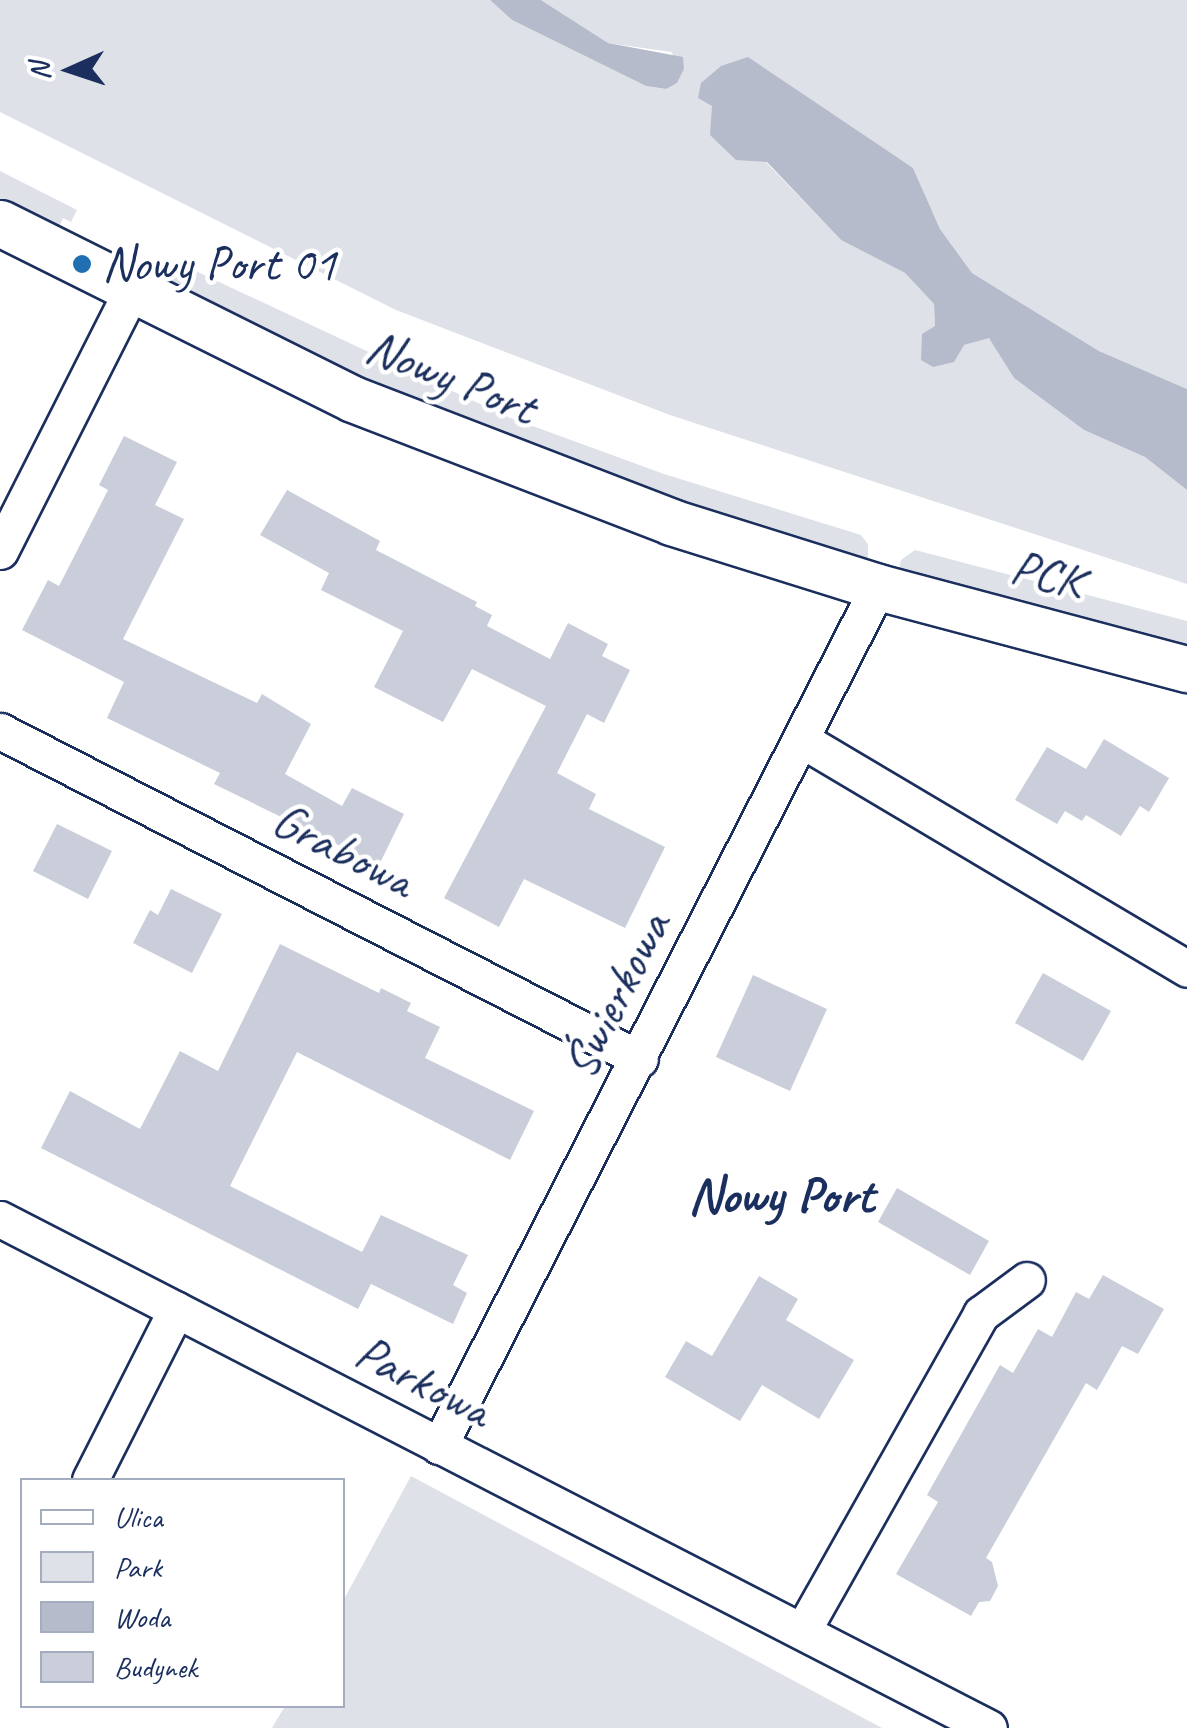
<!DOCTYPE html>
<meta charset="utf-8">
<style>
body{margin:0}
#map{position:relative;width:1187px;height:1728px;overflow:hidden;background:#fff;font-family:Caveat,sans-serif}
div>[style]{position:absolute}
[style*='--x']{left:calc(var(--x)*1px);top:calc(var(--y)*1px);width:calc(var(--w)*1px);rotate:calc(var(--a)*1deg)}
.green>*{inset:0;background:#dee1e7}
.water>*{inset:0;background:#b5bbca}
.building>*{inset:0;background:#caceda}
.roads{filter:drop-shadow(2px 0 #1b2f5e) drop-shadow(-2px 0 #1b2f5e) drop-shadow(0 2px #1b2f5e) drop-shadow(0 -2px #1b2f5e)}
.minor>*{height:35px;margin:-17.5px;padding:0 17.5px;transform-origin:17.5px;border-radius:17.5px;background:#fff}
.tertiary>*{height:45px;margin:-22.5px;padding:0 22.5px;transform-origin:22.5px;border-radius:22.5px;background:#fff}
.dots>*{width:28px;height:28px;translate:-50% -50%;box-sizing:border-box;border:5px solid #fff;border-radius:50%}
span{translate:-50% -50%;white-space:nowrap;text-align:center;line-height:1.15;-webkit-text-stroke:9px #fff;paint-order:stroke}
.poi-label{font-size:50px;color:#1b2f5e}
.left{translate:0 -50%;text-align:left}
.street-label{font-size:50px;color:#1b2f5e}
.neighbourhood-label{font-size:52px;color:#1b2f5e;font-weight:700}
.legend{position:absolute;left:20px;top:1478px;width:325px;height:230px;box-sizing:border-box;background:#fff;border:2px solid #a4acbf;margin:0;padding:12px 18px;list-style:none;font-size:30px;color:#1b2f5e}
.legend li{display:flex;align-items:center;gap:20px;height:50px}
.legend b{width:50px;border:2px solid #a4acbf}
.north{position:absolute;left:20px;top:20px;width:100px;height:100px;-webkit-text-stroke:8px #fff;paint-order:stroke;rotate:267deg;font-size:28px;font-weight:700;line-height:40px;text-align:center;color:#1b2f5e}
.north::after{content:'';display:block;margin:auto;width:35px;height:45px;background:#1b2f5e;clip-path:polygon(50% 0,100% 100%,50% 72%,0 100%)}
</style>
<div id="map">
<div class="green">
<div style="clip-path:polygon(0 0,490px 0,512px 20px,646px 86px,665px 89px,677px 83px,684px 69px,671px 52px,608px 43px,541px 0,1187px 0,1187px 389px,1099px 351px,972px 273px,940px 229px,913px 168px,881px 148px,712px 106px,841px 240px,905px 273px,934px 304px,935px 326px,964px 345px,989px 337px,1014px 378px,1084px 430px,1145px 457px,1187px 490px,1187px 584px,670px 415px,396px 310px,0 112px)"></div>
<div style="clip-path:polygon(0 171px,77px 210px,71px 222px,63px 218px,58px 229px,0 199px)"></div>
<div style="clip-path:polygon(158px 258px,170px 259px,508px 417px,664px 474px,861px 535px,868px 544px,868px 561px,657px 497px,349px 374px,145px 272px)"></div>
<div style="clip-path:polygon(915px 550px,1187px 621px,1187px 647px,899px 570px,901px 560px)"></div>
<div style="clip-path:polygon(411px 1476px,882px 1728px,272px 1728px,285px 1706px,342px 1706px,343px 1601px)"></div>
</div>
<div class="water">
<div style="clip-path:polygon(490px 0,541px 0,608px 43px,683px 57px,684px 69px,677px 83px,666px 89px,646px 86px,512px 20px)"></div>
<div style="clip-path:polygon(748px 57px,913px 168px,940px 229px,972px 273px,1099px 351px,1187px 389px,1187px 490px,1145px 457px,1084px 430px,1014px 378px,989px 338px,964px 345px,954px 362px,933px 367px,921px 360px,922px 334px,935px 326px,934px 304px,905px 273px,841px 240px,767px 162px,736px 160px,710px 135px,712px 106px,698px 98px,701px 83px,721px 66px)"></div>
</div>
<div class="building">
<div style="clip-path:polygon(124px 436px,177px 462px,155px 505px,184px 519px,123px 639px,257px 703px,262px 694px,311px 724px,285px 774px,342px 806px,352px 788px,404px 814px,379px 865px,214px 784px,220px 773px,107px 718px,124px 682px,22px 630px,48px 580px,59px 586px,108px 490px,99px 485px)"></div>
<div style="clip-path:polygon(287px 490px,380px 541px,376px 550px,477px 602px,475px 606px,492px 615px,487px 626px,550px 659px,568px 623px,608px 644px,602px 656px,630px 670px,604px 723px,587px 714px,557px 773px,596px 794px,589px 809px,665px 847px,625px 928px,524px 879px,499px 927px,444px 898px,546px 706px,472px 669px,443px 722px,374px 687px,403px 631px,321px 590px,329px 573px,260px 535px)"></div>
<div style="clip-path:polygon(1104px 739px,1169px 778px,1149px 812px,1140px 806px,1121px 836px,1086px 815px,1082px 821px,1065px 811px,1057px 824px,1015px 800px,1047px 747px,1086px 769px)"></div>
<div style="clip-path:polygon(57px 824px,112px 851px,88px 899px,33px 871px)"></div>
<div style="clip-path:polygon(171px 889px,222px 914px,192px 973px,133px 943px,150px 910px,158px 915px)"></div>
<div style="clip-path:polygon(280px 944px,379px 993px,381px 988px,411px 1003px,407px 1011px,440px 1027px,425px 1058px,534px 1111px,510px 1160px,297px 1052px,230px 1186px,362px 1252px,381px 1215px,468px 1255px,453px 1285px,467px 1293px,453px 1324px,371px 1284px,358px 1309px,41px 1148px,70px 1091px,140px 1129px,180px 1051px,218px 1071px)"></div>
<div style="clip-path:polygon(1043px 973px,1111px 1011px,1083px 1061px,1015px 1023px)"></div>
<div style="clip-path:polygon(753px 975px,827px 1009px,790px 1091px,716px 1057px)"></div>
<div style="clip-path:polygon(897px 1188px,989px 1241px,970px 1275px,878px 1222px)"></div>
<div style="clip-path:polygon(1103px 1275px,1164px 1309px,1138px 1354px,1122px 1346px,1097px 1390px,1086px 1383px,986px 1558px,992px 1562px,998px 1586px,990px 1601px,979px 1602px,971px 1616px,896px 1574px,938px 1502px,927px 1495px,1000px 1365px,1013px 1373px,1038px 1329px,1052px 1337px,1076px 1292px,1089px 1299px)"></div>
<div style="clip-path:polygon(759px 1276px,798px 1299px,786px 1320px,854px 1360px,819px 1419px,762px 1385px,740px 1421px,665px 1377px,686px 1341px,712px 1356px)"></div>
</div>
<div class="roads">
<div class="minor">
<div style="--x:0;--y:551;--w:292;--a:-63.2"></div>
<div style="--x:0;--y:731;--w:719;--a:27.14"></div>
<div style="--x:802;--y:740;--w:448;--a:30.7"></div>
<div style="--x:0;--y:1219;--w:1112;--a:27.23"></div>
<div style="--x:439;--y:1446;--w:965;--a:-62.93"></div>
<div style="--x:90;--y:1480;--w:191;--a:-63.2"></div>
<div style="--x:803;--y:1630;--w:363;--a:-60.6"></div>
<div style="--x:981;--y:1314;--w:57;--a:-36.5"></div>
</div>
<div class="tertiary">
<div style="--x:0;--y:223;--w:394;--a:26.5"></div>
<div style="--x:353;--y:399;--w:341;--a:21.1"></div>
<div style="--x:671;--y:522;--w:217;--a:17.4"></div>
<div style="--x:878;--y:587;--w:320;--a:14.9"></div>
</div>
</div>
<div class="dots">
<div style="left:82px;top:264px;background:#1f6fb2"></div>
</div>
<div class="poi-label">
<span class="left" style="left:102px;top:264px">Nowy Port 01</span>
</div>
<div class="street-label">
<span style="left:451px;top:377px;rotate:22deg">Nowy Port</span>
<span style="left:1047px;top:575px;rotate:15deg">PCK</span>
<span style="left:343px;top:850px;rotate:27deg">Grabowa</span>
<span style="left:616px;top:995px;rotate:-63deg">Świerkowa</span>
<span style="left:423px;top:1381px;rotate:27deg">Parkowa</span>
</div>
<div class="neighbourhood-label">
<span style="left:781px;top:1196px">Nowy Port</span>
</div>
<ul class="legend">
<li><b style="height:12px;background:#fff"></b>Ulica</li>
<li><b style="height:28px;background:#dee1e7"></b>Park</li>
<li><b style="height:28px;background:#b5bbca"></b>Woda</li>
<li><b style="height:28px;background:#caceda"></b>Budynek</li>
</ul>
<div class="north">N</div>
</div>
